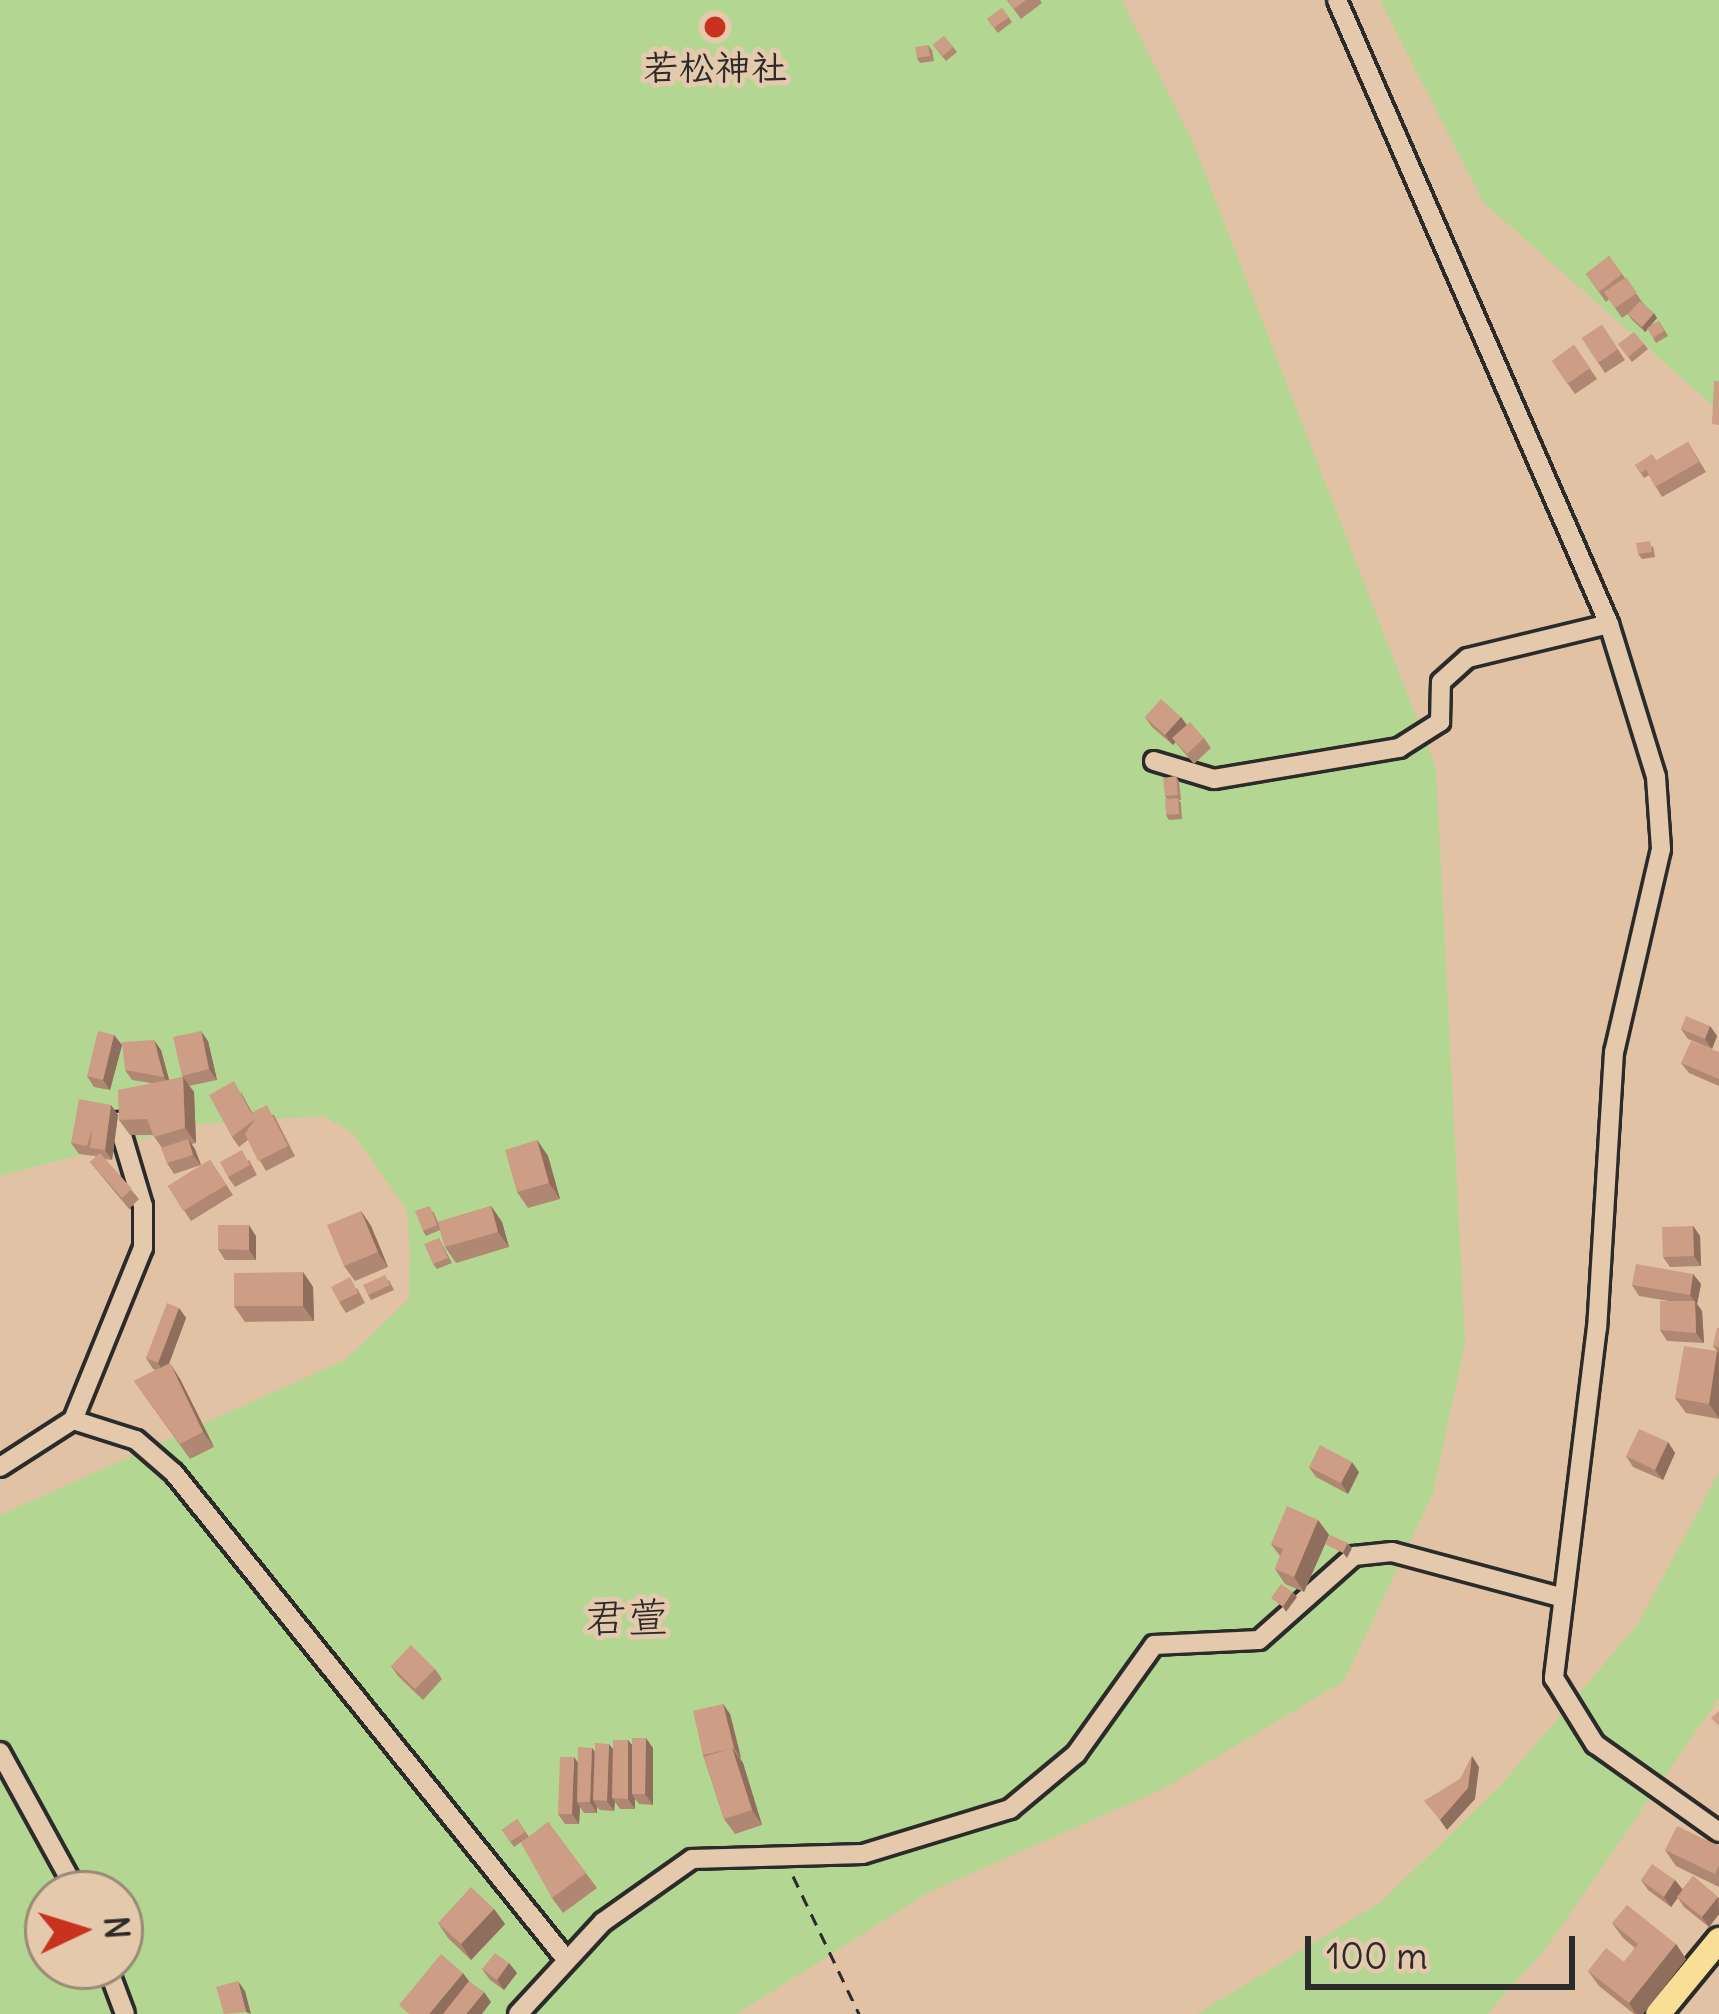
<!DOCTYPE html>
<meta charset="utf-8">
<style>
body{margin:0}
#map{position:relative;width:1719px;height:2014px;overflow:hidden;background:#e1c2a5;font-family:Delius,"Klee One",sans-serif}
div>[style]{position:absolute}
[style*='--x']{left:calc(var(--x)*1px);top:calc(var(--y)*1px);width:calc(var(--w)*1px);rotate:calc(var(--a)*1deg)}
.green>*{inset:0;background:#b3d792}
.path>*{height:3px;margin-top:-1.5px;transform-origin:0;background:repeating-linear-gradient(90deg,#2b2b2b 0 12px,transparent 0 21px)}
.roads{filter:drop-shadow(3px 0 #2b2b2b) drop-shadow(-3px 0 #2b2b2b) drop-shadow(0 3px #2b2b2b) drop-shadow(0 -3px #2b2b2b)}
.minor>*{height:18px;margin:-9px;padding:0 9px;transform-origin:9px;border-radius:9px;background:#e4c9ac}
.major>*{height:24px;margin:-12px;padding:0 12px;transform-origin:12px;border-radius:12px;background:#f9df96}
.wall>*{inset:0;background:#b08772}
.shaded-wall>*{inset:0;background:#906e5d}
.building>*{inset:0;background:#cd9d85}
.dots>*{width:33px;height:33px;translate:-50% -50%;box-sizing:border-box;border:6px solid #e4c9ac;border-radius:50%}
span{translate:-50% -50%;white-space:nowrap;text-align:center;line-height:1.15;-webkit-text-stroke:10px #e4c9ac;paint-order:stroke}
.poi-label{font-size:36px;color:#2b2b2b;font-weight:700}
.quarter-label{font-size:42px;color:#2b2b2b}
.north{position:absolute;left:24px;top:1870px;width:120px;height:120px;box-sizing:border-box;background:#e4c9ac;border:3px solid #9a8a78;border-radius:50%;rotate:86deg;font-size:33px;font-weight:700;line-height:48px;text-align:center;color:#2b2b2b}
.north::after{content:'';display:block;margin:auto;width:42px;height:54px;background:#c8321e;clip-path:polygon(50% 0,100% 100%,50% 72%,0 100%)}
.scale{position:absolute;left:1305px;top:1936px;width:270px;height:54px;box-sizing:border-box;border:6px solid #2b2b2b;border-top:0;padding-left:15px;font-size:36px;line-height:42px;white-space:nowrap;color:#2b2b2b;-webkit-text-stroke:9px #e4c9ac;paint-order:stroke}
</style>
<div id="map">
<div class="green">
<div style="clip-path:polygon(evenodd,0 0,1122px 0,1194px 145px,1436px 768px,1465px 1343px,1433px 1493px,1344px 1681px,1163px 1789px,929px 1892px,737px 2014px,0 2014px,0 1515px,345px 1360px,409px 1299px,410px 1254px,407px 1210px,353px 1133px,323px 1116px,199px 1124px,0 1176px,0 0,48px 1894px,120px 1894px,120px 1966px,48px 1966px,48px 1894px)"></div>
<div style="clip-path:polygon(1380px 0,1719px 0,1719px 411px,1483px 202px)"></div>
<div style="clip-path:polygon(1719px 1472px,1719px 1698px,1547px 1947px,1487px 2014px,1197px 2014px,1381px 1902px,1501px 1785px,1638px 1624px)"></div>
</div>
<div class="path">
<div style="--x:793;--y:1876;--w:153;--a:64.4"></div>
</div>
<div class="roads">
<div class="minor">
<div style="--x:1337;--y:0;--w:681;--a:66.45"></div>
<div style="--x:1609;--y:624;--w:160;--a:72.9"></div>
<div style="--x:1656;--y:777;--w:72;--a:86"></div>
<div style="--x:1661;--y:849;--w:208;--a:103"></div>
<div style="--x:1614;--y:1052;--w:276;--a:93.5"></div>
<div style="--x:1597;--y:1327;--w:354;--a:97"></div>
<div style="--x:1554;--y:1678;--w:78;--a:58.2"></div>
<div style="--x:1595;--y:1744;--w:152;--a:35.4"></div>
<div style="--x:1154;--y:761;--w:63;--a:16.7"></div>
<div style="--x:1214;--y:779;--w:188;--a:-9.5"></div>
<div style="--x:1399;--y:748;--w:49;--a:-32.4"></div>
<div style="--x:1440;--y:722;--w:40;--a:-88.6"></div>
<div style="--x:1441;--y:682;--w:36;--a:-42"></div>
<div style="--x:1468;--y:658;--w:145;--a:-13.6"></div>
<div style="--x:73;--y:1420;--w:66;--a:17.6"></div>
<div style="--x:136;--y:1440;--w:50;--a:41"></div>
<div style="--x:174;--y:1473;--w:623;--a:51.12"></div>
<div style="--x:0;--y:1467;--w:87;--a:-32.8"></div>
<div style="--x:73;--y:1420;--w:186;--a:-67.9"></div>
<div style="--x:143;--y:1248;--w:42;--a:-90"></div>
<div style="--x:143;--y:1206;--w:88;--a:-106.6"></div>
<div style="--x:0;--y:1752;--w:162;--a:61.2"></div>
<div style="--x:107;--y:1966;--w:51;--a:69.4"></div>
<div style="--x:518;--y:2014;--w:125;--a:-47.3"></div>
<div style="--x:603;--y:1922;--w:109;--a:-35.3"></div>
<div style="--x:692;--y:1859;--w:171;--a:-1.7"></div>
<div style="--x:863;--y:1854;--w:154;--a:-17"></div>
<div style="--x:1010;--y:1809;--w:86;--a:-39.8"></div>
<div style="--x:1076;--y:1754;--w:134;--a:-54.4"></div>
<div style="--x:1154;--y:1645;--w:105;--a:-2.7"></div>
<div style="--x:1259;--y:1640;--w:127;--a:-41.5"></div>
<div style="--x:1354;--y:1556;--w:38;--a:-6"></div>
<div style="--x:1392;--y:1552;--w:170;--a:15"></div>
</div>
<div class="major">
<div style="--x:1658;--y:2014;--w:96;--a:-50.5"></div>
</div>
</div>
<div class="wall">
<div style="clip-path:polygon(1007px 0,1040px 0,1042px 3px,1021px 19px)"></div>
<div style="clip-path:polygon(1002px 8px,1012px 22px,998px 33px,987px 19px)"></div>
<div style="clip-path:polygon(944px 36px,957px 52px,946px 61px,933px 45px)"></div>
<div style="clip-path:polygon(928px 45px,932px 50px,934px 61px,920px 63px,917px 58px)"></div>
<div style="clip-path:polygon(1609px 256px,1643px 303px,1657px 318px,1650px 326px,1659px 321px,1668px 336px,1656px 343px,1648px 329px,1645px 332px,1632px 320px,1628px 314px,1622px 318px,1609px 299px,1606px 302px,1586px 274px)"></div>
<div style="clip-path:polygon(1602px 325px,1625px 360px,1605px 373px,1582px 338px)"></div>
<div style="clip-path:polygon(1618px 344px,1644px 344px,1648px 349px,1632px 362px)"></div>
<div style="clip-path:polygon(1574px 345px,1597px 379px,1575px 394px,1552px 361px)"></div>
<div style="clip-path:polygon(1688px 442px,1706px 472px,1662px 497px,1649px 475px,1644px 478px,1635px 465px,1657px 460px)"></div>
<div style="clip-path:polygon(1653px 546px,1655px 557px,1642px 559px,1638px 554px)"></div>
<div style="clip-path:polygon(1145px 717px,1181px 717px,1187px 725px,1204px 738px,1211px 748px,1194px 764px,1175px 742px,1173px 745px,1152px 727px)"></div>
<div style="clip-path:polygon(1176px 776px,1179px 781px,1181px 800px,1179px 800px,1181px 803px,1182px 819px,1169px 820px,1166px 815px,1167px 799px,1165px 796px)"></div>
<div style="clip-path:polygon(1710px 1026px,1717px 1036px,1712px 1049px,1688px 1039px,1681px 1029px)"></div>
<div style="clip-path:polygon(114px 1035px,122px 1045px,110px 1090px,94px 1087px,87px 1076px)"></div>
<div style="clip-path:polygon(208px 1041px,217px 1080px,189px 1086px,194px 1092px,196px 1143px,192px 1144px,201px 1165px,174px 1174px,167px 1163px,162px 1148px,153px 1135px,130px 1135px,119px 1120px,151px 1083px,132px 1080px,125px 1070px,161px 1050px,169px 1080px,183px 1077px,182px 1076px)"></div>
<div style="clip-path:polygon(1719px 1052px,1719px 1086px,1689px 1073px,1681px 1063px)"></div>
<div style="clip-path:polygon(241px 1092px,252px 1112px,274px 1115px,295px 1156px,266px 1171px,248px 1140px,239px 1147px,232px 1137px)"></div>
<div style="clip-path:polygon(111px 1105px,118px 1115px,112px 1160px,105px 1159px,139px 1199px,129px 1209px,90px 1162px,96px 1157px,94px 1155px,94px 1156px,79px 1154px,71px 1143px)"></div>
<div style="clip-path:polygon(537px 1140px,548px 1156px,560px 1199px,528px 1208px,517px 1192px)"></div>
<div style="clip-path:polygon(210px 1160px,233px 1195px,191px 1221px,168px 1186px)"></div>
<div style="clip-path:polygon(249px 1160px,257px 1175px,235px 1187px,228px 1177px)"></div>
<div style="clip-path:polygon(491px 1206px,502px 1222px,509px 1247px,456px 1263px,445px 1247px,440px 1230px,426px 1236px,423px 1231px,433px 1211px,438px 1222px)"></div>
<div style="clip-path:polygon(361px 1211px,371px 1226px,388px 1267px,355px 1281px,344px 1266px)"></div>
<div style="clip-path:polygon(1693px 1226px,1700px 1236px,1701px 1266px,1670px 1267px,1663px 1257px)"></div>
<div style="clip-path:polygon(256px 1236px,256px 1260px,225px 1260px,218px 1249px)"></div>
<div style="clip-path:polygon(439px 1238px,452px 1263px,437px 1269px,433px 1264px)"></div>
<div style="clip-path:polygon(303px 1272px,313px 1287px,314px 1321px,245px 1322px,234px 1306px)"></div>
<div style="clip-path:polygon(1693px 1274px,1701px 1284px,1697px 1304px,1702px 1311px,1704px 1343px,1667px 1341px,1660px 1330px,1669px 1301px,1639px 1296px,1632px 1285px)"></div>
<div style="clip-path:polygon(389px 1280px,394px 1290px,371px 1300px,368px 1295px)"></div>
<div style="clip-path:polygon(357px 1288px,365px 1303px,346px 1313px,339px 1302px)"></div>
<div style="clip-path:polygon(179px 1308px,186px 1318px,169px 1364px,180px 1379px,214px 1447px,190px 1459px,134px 1381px,156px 1370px,153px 1369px,146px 1358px)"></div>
<div style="clip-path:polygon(1719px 1328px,1719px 1419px,1686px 1413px,1675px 1398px,1717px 1351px,1713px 1346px)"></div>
<div style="clip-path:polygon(1668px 1442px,1675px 1453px,1663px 1480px,1633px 1467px,1626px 1456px)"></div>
<div style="clip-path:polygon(1309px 1467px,1359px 1472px,1348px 1494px,1316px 1477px)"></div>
<div style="clip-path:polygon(1318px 1520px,1329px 1535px,1304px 1592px,1285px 1584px,1275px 1569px,1280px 1556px,1271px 1544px)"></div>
<div style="clip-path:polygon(391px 1666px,435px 1669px,442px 1679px,423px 1700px,398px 1676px)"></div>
<div style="clip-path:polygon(723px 1704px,730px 1714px,741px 1758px,740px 1758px,743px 1763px,762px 1825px,735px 1834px,724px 1819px,703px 1755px)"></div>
<div style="clip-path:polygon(628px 1740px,632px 1745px,653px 1748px,653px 1805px,639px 1804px,635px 1799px,635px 1809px,620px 1809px,615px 1802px,614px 1811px,600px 1810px,597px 1807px,597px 1813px,584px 1813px,580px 1807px,579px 1824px,565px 1824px,558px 1814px,578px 1762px,592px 1748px,595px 1752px,613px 1749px)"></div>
<div style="clip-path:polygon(517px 1819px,529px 1837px,548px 1822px,597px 1888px,563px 1913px,552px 1898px,529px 1837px,514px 1847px,502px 1830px)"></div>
<div style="clip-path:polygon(1719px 1846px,1719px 1887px,1676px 1866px,1665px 1850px)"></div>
<div style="clip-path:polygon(1693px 1876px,1719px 1898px,1719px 1914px,1709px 1927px,1684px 1907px,1678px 1898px,1671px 1907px,1648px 1890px,1641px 1880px,1675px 1880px,1682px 1890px)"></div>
<div style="clip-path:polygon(494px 1909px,505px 1924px,471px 1960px,448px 1938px,438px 1923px)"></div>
<div style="clip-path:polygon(1612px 1923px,1676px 1944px,1686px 1959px,1643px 2014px,1634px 2014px,1599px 1986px,1588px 1971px,1624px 1962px,1635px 1948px,1623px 1938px)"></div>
<div style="clip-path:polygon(509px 1963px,517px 1973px,504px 1990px,490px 1980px,482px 1969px)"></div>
</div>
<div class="shaded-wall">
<div style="clip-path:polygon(1654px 313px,1657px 318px,1645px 332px,1642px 327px)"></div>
<div style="clip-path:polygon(1181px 717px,1188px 727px,1173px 745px,1165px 735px)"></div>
<div style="clip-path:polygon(1710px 1026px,1717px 1036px,1712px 1049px,1705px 1039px)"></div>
<div style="clip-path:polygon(201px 1031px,208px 1041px,217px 1080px,209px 1069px)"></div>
<div style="clip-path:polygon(114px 1035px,122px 1045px,110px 1090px,103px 1080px)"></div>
<div style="clip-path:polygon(154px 1040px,161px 1050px,171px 1087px,164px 1077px)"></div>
<div style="clip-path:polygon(183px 1077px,194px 1092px,196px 1143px,185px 1128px)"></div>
<div style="clip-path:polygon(111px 1105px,118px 1115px,112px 1160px,105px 1150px)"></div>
<div style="clip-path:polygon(188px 1139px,195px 1149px,201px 1165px,193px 1155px)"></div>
<div style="clip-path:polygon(537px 1140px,548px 1156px,560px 1199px,549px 1183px)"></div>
<div style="clip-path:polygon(491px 1206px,502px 1222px,509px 1247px,498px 1232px)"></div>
<div style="clip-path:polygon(361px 1211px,371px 1226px,388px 1267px,378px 1252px)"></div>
<div style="clip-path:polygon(249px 1225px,256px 1236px,256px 1260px,249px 1250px)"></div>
<div style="clip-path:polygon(1693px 1226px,1700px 1236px,1701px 1266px,1694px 1256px)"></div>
<div style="clip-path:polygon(303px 1272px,313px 1287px,314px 1321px,303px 1306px)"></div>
<div style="clip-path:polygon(1693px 1274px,1701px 1284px,1697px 1304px,1702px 1311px,1704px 1343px,1696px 1333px,1695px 1302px,1690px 1295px)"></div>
<div style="clip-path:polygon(179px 1308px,186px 1318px,165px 1374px,158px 1363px)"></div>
<div style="clip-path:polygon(1717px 1351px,1719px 1353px,1719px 1418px,1709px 1404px)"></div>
<div style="clip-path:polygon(170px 1363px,180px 1379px,214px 1447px,203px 1432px)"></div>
<div style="clip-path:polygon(1668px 1442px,1675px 1453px,1663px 1480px,1655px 1470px)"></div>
<div style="clip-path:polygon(1352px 1462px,1359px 1472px,1348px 1494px,1341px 1483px)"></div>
<div style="clip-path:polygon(1318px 1520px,1329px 1535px,1304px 1592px,1294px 1577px)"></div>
<div style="clip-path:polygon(1348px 1543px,1352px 1548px,1347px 1558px,1343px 1553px)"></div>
<div style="clip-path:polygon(1293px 1592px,1297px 1597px,1286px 1612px,1283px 1607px)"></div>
<div style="clip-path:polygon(723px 1704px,730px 1714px,741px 1758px,734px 1748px)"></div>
<div style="clip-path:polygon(646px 1738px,653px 1748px,653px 1805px,645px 1794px)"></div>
<div style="clip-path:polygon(628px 1740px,636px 1750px,632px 1794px,635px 1799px,635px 1809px,628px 1799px)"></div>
<div style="clip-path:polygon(609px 1744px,617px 1754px,612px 1798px,615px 1802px,614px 1811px,607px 1801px)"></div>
<div style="clip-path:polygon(592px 1748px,599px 1758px,593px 1800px,597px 1807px,597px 1813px,590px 1802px)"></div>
<div style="clip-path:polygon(732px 1748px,743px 1763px,762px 1825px,752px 1810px)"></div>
<div style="clip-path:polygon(1472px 1756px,1479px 1767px,1475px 1799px,1447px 1830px,1440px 1820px)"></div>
<div style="clip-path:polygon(574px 1757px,581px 1767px,577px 1802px,580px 1807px,579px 1824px,572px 1814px)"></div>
<div style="clip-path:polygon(1675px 1880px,1683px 1890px,1671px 1907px,1664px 1897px)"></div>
<div style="clip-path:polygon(1718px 1897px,1719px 1914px,1709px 1927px,1702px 1917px)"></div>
<div style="clip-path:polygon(494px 1909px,505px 1924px,471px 1960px,461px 1944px)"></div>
<div style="clip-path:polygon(1676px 1944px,1686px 1959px,1643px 2014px,1636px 2014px,1629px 2003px)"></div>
<div style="clip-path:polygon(509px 1963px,517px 1973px,504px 1990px,497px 1980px)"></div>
<div style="clip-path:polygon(463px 1973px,474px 1988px,452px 2014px,429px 2014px)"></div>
<div style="clip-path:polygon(238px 1981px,245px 1991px,251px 2014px,246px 2012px)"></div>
<div style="clip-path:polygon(484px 1992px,491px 2002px,482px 2014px,466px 2014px)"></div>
</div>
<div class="building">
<div style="clip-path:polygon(1008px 0,1026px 0,1014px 9px)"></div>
<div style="clip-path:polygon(1002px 8px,1009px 17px,994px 28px,987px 19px)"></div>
<div style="clip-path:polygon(944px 36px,953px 47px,943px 56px,933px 45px)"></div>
<div style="clip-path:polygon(928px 45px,930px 56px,917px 58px,915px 47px)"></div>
<div style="clip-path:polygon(1609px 256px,1622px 274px,1599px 292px,1586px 274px)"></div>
<div style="clip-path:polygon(1626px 277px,1637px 293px,1615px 308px,1604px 292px)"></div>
<div style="clip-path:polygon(1640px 301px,1654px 313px,1642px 327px,1628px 314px)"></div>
<div style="clip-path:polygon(1659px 321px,1664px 331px,1653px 338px,1647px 328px)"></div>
<div style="clip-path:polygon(1602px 325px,1618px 349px,1598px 363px,1582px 338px)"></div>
<div style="clip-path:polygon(1634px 332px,1644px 344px,1628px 357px,1618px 344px)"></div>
<div style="clip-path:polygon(1574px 345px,1590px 368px,1567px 384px,1552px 361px)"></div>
<div style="clip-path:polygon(1714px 381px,1719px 381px,1719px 425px,1712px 424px)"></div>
<div style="clip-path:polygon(1688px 442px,1699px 462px,1655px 487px,1645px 467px)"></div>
<div style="clip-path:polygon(1652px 454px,1656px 460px,1645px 467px,1646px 470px,1640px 473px,1635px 465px)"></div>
<div style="clip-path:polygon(1650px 541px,1652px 552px,1638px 554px,1636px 543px)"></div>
<div style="clip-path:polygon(1161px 699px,1181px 717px,1165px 735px,1145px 717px)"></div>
<div style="clip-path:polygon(1190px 722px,1204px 738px,1187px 754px,1172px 738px)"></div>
<div style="clip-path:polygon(1176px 776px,1178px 795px,1165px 796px,1163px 778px)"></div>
<div style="clip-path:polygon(1178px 798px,1179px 814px,1166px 815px,1165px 799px)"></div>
<div style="clip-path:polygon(1686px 1016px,1710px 1026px,1705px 1039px,1681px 1029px)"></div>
<div style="clip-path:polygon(98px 1031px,114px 1035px,103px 1080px,87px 1076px)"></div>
<div style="clip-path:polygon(201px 1031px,209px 1069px,182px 1076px,173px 1037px)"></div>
<div style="clip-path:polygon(154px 1040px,164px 1077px,125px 1070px,122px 1042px)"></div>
<div style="clip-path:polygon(1691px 1041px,1719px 1052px,1719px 1079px,1681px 1063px)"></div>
<div style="clip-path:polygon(183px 1077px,185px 1128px,154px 1137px,147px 1119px,119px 1120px,118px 1090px)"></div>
<div style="clip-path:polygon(234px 1081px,251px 1113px,267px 1105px,288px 1146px,258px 1161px,245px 1134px,255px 1119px,232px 1137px,209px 1095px)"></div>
<div style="clip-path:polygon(79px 1099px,111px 1105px,105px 1150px,90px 1148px,92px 1129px,87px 1146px,71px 1143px)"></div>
<div style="clip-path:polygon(188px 1139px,193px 1155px,167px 1163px,161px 1148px)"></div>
<div style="clip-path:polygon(537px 1140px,549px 1183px,517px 1192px,505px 1150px)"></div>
<div style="clip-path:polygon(242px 1150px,250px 1165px,228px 1177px,220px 1162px)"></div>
<div style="clip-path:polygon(100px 1153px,132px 1189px,122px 1198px,90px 1162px)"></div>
<div style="clip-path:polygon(210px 1160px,226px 1185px,183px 1211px,168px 1186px)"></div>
<div style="clip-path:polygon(430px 1206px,437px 1225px,423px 1231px,415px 1211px)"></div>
<div style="clip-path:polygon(491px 1206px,498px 1232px,445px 1247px,438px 1222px)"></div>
<div style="clip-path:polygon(361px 1211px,378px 1252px,344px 1266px,327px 1225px)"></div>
<div style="clip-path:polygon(218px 1225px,249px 1225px,249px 1250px,218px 1249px)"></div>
<div style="clip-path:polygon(1693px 1226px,1694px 1256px,1663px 1257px,1662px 1227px)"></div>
<div style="clip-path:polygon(439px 1238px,448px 1258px,433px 1264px,424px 1244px)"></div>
<div style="clip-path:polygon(1636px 1264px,1693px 1274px,1690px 1295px,1632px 1285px)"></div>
<div style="clip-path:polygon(303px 1272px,303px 1306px,234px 1306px,234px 1273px)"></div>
<div style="clip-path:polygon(385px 1275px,390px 1285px,368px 1295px,363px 1285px)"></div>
<div style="clip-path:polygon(350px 1277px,358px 1293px,339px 1302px,331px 1287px)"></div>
<div style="clip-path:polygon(1660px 1301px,1695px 1301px,1696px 1333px,1660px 1330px)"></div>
<div style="clip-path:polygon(167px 1303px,179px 1308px,158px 1363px,146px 1358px)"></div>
<div style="clip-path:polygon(1717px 1328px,1719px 1328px,1719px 1347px,1713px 1346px)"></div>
<div style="clip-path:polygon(1684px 1346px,1717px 1351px,1709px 1404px,1675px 1398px)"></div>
<div style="clip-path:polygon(170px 1363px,203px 1432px,180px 1444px,134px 1381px)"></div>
<div style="clip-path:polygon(1639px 1429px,1668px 1442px,1655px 1470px,1626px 1456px)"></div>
<div style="clip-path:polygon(1320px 1445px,1352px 1462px,1341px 1483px,1309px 1467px)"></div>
<div style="clip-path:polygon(1287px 1506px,1318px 1520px,1294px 1577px,1275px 1569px,1283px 1549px,1271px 1544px)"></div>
<div style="clip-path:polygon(1330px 1535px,1348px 1543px,1343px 1553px,1325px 1544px)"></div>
<div style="clip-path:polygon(1281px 1584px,1293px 1592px,1283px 1607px,1271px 1598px)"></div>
<div style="clip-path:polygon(411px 1645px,435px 1669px,415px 1689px,391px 1666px)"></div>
<div style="clip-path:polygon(723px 1704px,734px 1748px,703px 1755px,693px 1711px)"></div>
<div style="clip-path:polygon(1719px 1711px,1719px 1726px,1711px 1718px)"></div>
<div style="clip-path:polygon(632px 1738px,646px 1738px,645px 1794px,632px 1794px)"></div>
<div style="clip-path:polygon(613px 1740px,628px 1740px,628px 1799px,612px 1798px)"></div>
<div style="clip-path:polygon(595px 1743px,609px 1744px,607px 1801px,593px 1800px)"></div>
<div style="clip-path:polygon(578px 1747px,592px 1748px,590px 1802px,577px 1802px)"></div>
<div style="clip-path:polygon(732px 1748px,752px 1810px,724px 1819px,704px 1757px)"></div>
<div style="clip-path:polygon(1472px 1756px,1468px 1788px,1440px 1820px,1424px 1801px,1461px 1778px)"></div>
<div style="clip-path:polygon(560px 1757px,574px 1757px,572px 1814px,558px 1814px)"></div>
<div style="clip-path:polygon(517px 1819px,525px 1832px,510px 1842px,502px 1830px)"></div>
<div style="clip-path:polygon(548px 1822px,586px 1873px,552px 1898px,521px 1843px)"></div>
<div style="clip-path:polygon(1677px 1826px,1719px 1846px,1719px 1865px,1715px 1874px,1665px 1850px)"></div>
<div style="clip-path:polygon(1652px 1864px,1675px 1880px,1664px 1897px,1641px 1880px)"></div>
<div style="clip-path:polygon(1693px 1876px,1718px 1897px,1702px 1917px,1677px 1897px)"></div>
<div style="clip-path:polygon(471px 1887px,494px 1909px,461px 1944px,438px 1923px)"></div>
<div style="clip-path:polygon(1627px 1905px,1676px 1944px,1629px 2003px,1588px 1971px,1606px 1948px,1624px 1962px,1638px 1944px,1612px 1923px)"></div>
<div style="clip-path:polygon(495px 1953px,509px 1963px,497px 1980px,482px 1969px)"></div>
<div style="clip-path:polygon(441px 1954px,463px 1973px,429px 2014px,409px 2014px,399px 2005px)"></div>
<div style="clip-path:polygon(238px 1981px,246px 2012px,224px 2014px,216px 1987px)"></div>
<div style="clip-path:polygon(469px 1981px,484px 1992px,466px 2014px,443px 2014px)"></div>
</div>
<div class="dots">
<div style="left:715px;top:27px;background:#c8321e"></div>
</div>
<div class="poi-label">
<span style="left:715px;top:68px">若松神社</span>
</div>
<div class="quarter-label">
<span style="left:627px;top:1617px">君萱</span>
</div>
<div class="north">N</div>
<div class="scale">100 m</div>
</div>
